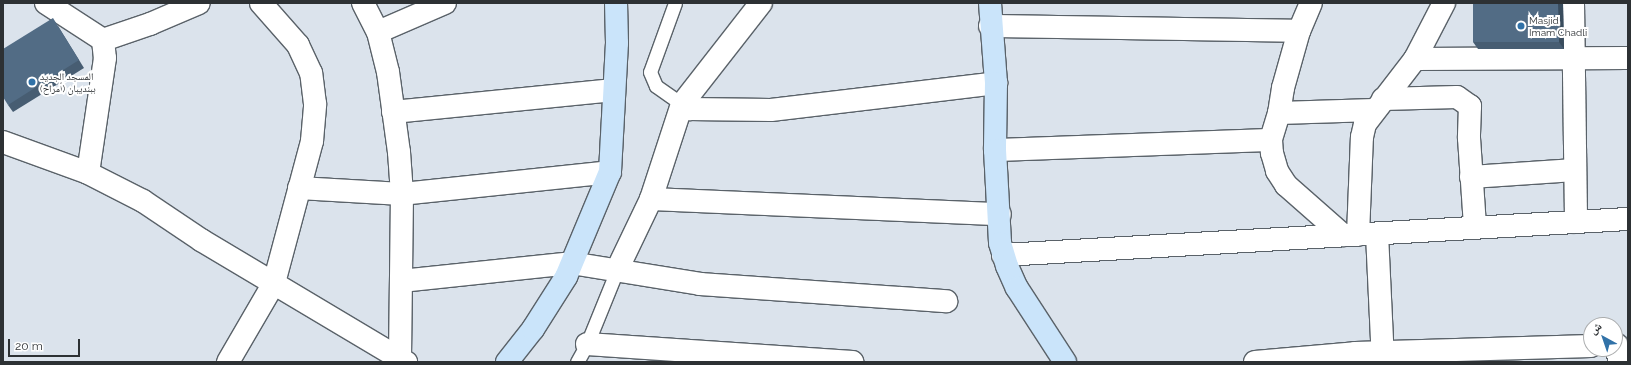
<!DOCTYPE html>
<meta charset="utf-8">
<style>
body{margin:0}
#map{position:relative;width:1631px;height:365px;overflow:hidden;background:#dbe3ec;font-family:Raleway,"Noto Naskh Arabic",sans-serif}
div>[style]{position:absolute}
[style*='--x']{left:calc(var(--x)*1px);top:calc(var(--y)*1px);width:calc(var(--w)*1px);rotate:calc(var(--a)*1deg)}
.roads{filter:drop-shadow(1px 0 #5a6269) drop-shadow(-1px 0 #5a6269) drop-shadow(0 1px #5a6269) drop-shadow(0 -1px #5a6269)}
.lane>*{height:13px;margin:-6.5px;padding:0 6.5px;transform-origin:6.5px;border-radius:6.5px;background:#fff}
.street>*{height:22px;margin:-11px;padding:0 11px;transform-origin:11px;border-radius:11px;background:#fff}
.secondary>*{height:22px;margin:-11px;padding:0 11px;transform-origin:11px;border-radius:11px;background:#cae4fa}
.wall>*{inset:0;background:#475d72}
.shaded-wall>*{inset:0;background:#394c5d}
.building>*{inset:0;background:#526c85}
.dots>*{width:11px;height:11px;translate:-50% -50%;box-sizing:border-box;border:2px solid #fff;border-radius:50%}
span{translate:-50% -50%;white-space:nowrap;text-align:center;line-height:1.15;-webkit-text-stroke:4px #fff;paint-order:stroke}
.poi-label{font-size:10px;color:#2d3134}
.left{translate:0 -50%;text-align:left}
.frame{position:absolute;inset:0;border:4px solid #2d3134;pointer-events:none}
.north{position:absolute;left:1583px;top:317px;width:40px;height:40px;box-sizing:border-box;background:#fff;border:1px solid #abadae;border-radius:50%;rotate:320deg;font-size:11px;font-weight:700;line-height:16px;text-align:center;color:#2d3134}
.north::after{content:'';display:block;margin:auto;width:14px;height:18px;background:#3172a8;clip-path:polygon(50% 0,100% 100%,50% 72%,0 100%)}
.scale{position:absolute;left:8px;top:339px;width:72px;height:18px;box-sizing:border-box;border:2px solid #2d3134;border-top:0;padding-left:5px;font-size:12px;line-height:14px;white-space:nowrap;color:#2d3134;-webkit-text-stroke:3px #fff;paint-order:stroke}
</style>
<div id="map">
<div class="roads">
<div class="lane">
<div style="--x:675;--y:3;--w:73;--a:109.9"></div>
<div style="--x:650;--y:72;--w:15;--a:67"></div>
<div style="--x:656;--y:86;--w:32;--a:35"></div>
<div style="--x:577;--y:362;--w:21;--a:-61"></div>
<div style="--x:587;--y:344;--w:80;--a:-67.9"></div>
</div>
<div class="street">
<div style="--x:46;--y:3;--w:68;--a:33"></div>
<div style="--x:103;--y:40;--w:18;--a:84"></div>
<div style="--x:105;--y:58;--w:116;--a:98.4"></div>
<div style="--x:363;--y:3;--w:33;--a:63"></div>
<div style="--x:378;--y:32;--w:41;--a:76"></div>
<div style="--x:388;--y:72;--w:81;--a:82.2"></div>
<div style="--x:399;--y:152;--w:42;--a:85.9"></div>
<div style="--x:402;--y:194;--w:162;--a:90.7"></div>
<div style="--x:1311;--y:3;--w:30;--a:113"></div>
<div style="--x:1299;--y:31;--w:59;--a:105.7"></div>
<div style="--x:1283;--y:88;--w:25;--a:99"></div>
<div style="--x:1279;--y:113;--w:28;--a:107"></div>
<div style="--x:1271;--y:140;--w:13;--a:86"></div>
<div style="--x:1272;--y:153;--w:19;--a:74"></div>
<div style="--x:1277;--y:171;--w:17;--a:57"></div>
<div style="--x:1286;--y:185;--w:76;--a:41.3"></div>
<div style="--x:1573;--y:3;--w:219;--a:89.2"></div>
<div style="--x:990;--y:26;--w:309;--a:0.9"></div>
<div style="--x:378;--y:32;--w:73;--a:-23.4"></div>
<div style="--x:103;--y:40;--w:50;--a:-18.8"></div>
<div style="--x:150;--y:24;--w:53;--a:-23.2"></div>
<div style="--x:1415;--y:59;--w:213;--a:-0.3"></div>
<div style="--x:1383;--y:99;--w:74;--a:-1.5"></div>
<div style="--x:1457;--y:97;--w:16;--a:35"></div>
<div style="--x:1470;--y:106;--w:32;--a:92"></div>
<div style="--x:1469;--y:138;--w:89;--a:86.1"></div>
<div style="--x:682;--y:104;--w:9;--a:36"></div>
<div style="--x:689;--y:109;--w:82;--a:0.7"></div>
<div style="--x:771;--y:110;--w:227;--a:-6.8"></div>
<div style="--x:393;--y:112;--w:222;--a:-5.7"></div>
<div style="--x:1279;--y:113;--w:95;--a:-1.8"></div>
<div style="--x:3;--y:142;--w:90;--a:20"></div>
<div style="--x:88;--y:173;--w:62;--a:27"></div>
<div style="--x:143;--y:201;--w:70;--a:33.9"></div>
<div style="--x:201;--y:240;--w:239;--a:30.8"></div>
<div style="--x:995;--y:150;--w:276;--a:-2.1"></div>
<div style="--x:1471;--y:177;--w:104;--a:-3.9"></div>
<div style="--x:299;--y:188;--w:103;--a:3.3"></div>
<div style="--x:402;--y:194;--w:209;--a:-6"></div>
<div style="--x:651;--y:199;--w:349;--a:2.5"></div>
<div style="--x:1377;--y:234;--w:128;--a:87.3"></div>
<div style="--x:1358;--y:235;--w:98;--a:-87.7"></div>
<div style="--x:1362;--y:137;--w:13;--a:-77"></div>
<div style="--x:1365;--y:124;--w:82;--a:-52.4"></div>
<div style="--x:1415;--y:59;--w:63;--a:-62.6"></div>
<div style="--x:1003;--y:255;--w:626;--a:-3.3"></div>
<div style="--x:617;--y:270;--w:79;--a:-64.4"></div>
<div style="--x:651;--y:199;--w:100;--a:-71.9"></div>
<div style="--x:682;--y:104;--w:128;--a:-52"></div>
<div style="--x:401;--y:281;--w:171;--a:-6"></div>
<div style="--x:571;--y:263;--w:131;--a:9.2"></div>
<div style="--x:700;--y:284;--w:247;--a:4"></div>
<div style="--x:587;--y:344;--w:266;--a:3.9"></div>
<div style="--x:1617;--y:345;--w:17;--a:83"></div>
<div style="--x:228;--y:362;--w:91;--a:-59.8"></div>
<div style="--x:274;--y:283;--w:147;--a:-75"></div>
<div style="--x:312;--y:141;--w:37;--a:-85"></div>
<div style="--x:315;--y:104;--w:31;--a:-97"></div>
<div style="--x:311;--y:73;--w:31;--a:-115"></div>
<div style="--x:298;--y:45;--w:56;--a:-131.4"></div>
<div style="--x:1255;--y:362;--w:100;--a:-5.1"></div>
<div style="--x:1355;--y:353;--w:236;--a:-1.7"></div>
</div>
<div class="secondary">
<div style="--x:990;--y:3;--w:80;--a:85.7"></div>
<div style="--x:996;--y:83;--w:67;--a:90.9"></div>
<div style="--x:995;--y:150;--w:93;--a:86.9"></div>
<div style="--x:1000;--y:243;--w:24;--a:73"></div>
<div style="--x:1007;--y:266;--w:24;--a:66"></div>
<div style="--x:1017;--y:288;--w:88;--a:57"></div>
<div style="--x:507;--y:362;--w:42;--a:-51.8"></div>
<div style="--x:533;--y:329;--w:62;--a:-57.6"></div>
<div style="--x:566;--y:277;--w:114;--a:-67.3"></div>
<div style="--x:610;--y:172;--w:129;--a:-86.9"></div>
<div style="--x:617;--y:43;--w:40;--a:-91.4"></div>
</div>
</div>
<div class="wall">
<div style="clip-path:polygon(1473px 3px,1563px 3px,1564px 49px,1478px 49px,1473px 42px)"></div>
<div style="clip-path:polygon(58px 26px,84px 68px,13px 112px,8px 105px)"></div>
</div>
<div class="shaded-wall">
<div style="clip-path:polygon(1558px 3px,1563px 3px,1564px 49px,1559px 42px)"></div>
</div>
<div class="building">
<div style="clip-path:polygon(1473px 3px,1558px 3px,1559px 42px,1473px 42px)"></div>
<div style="clip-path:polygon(53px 18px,79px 60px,8px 105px,3px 97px,3px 49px)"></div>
</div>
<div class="dots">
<div style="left:1521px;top:26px;background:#3172a8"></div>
<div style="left:32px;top:82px;background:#3172a8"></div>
</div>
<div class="poi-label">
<span class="left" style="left:1529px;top:26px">Masjid<br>Imam Chadli</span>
<span class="left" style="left:40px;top:82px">المسجد الجديد<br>(أمراح) ببنديبان</span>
</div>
<div class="frame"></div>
<div class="north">ش</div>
<div class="scale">20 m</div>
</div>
